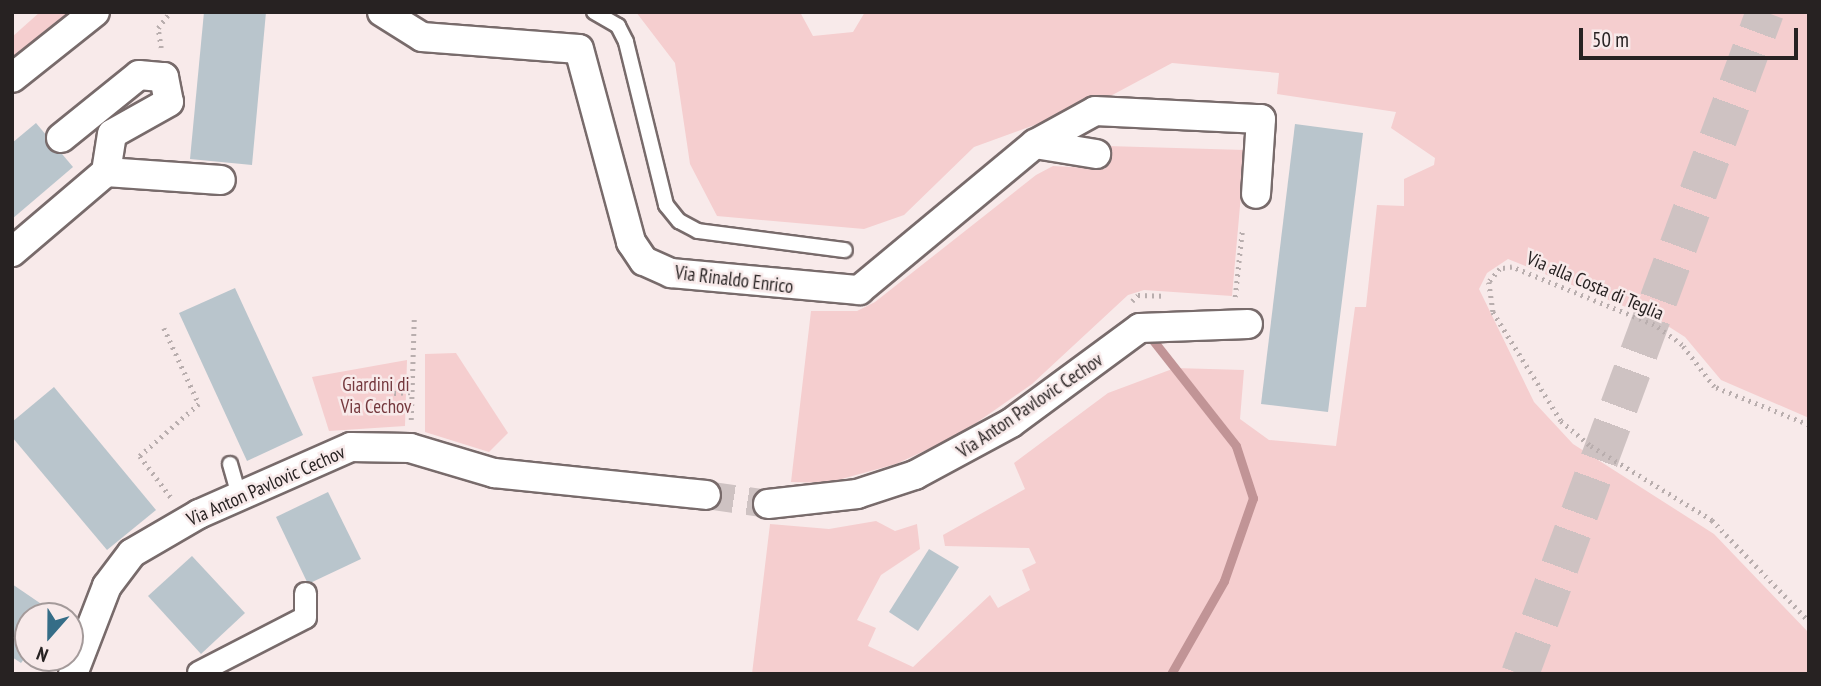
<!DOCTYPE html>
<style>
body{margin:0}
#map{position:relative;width:1821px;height:686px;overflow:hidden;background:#f8eaea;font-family:"PT Sans Narrow",sans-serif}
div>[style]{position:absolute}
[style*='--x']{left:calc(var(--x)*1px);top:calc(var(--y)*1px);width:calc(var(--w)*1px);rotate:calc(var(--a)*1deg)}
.green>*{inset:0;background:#f5cecf}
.stream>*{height:9px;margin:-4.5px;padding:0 4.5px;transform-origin:4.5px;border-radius:4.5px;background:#c19496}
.building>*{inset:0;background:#b9c5cc}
.minor-tunnel>*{height:28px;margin-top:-14px;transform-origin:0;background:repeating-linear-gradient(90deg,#cec2c2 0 28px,transparent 0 42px)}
.motorway-tunnel>*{height:38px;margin-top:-19px;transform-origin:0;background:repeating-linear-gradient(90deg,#cec2c2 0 38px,transparent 0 57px)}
.path>*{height:4.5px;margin-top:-2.25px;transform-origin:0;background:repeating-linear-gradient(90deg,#b9aeae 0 2px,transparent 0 7px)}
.roads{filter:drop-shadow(2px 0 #786b6b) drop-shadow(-2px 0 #786b6b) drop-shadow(0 2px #786b6b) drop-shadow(0 -2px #786b6b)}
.service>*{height:14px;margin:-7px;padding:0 7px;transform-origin:7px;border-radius:7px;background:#fff}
.pedestrian>*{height:21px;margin:-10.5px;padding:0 10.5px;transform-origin:10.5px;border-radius:10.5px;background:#fff}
.minor>*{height:28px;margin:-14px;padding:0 14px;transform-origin:14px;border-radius:14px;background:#fff}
span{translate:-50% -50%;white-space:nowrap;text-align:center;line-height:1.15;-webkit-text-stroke:5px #f8eaea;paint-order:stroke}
.street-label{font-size:19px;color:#272222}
.park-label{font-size:19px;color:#75393e}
.frame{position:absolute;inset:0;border:14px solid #272222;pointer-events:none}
.north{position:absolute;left:14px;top:602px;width:70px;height:70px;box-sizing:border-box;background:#f8eaea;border:2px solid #a49a9a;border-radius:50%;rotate:201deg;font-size:19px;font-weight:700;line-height:28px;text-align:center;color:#272222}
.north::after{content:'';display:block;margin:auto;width:24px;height:32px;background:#356d87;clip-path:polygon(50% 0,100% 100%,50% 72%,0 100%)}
.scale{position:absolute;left:1579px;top:28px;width:219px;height:32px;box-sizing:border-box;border:4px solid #272222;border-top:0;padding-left:9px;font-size:21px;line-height:24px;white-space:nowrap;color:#272222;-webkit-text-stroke:5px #f8eaea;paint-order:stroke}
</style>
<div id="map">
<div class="green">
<div style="clip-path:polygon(40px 12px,70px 12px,12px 61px,12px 37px)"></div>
<div style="clip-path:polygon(636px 12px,800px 12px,813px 36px,853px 32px,865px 12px,1809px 12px,1809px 418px,1721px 380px,1685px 337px,1660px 321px,1508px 259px,1487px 273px,1479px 289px,1534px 402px,1573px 444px,1714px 534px,1809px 633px,1809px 674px,752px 674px,770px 524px,829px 529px,876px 521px,895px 531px,917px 524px,920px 549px,881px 575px,857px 620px,876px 628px,868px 646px,913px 667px,990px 595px,998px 608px,1030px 590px,1022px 570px,1036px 563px,1029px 548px,945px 546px,943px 535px,1025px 489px,1014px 463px,1108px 393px,1175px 368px,1244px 370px,1240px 419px,1269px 440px,1336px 446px,1355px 307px,1366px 307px,1377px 205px,1404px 206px,1404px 179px,1434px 165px,1435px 158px,1391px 128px,1396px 112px,1277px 94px,1279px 73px,1172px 63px,1103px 100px,974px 147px,904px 215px,864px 229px,717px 216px,690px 164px,675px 63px)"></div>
<div style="clip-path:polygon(1107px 146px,1245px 150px,1232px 296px,1144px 290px,1128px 295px,1032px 384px,959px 435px,896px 464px,827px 483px,791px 482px,811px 311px,857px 311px,875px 302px,1036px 175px,1053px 166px,1105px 169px)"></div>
<div style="clip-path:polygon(456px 353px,508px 433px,489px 452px,425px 432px,425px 354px)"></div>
<div style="clip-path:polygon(407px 360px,405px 426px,329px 431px,312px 377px)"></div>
</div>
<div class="stream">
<div style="--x:1148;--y:334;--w:142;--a:51.8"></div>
<div style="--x:1236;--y:446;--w:55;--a:71.9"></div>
<div style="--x:1253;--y:498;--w:88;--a:109.3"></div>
<div style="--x:1224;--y:581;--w:107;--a:119.7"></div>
</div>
<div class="building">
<div style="clip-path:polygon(204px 12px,266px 12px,252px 165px,190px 159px)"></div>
<div style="clip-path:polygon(36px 123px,73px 167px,12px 219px,12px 143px)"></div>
<div style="clip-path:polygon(1295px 124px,1363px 133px,1328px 412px,1261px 404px)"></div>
<div style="clip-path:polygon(235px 288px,303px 435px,247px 461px,179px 313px)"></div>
<div style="clip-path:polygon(54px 387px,156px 510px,107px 550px,12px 437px,12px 422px)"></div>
<div style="clip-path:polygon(328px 492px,361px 559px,308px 584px,276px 517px)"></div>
<div style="clip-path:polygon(929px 549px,959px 567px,918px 631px,889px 612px)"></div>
<div style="clip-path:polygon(192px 556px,245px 613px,201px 654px,148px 596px)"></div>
<div style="clip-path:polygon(12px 584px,56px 614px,28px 616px,28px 654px,21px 663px,12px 657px)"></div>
</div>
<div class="minor-tunnel">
<div style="--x:706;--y:495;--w:63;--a:8.3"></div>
</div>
<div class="motorway-tunnel">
<div style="--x:1520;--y:674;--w:706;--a:-69.69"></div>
</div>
<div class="path">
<div style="--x:161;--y:48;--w:20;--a:-99"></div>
<div style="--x:158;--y:28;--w:20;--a:-53"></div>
<div style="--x:1235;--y:297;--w:66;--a:-83.9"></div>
<div style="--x:1132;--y:301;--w:8;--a:-45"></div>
<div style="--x:1138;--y:295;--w:25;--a:2"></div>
<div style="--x:164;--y:328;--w:84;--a:65.3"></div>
<div style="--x:199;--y:404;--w:79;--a:138.6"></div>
<div style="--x:140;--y:456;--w:55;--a:53.1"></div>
<div style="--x:394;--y:393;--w:18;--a:-3"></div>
<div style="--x:411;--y:420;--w:101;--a:-88.3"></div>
<div style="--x:1809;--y:425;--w:102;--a:-158.2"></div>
<div style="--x:1714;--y:387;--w:53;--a:-127.3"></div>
<div style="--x:1682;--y:345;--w:34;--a:-144"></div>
<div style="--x:1654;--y:325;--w:153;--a:-157.8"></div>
<div style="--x:1512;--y:267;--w:12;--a:171"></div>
<div style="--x:1500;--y:269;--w:17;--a:130"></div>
<div style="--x:1489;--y:282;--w:30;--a:82"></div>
<div style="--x:1493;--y:312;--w:128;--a:58"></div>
<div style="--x:1561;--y:421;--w:39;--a:40"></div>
<div style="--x:1591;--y:446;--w:142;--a:31.4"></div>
<div style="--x:1712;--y:520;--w:140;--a:46.2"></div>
</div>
<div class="roads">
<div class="service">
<div style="--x:594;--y:12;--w:28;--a:30"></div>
<div style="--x:618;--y:26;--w:18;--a:63"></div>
<div style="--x:626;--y:42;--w:168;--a:76.2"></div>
<div style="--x:666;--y:205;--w:21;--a:51"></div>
<div style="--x:679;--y:221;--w:21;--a:28"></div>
<div style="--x:698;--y:231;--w:148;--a:7.4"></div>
<div style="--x:230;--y:464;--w:32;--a:74"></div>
</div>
<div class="pedestrian">
<div style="--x:198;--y:672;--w:120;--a:-27.2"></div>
<div style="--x:305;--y:617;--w:24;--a:-90"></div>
</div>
<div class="minor">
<div style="--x:382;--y:12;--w:47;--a:32"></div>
<div style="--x:422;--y:37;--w:157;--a:4.4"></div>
<div style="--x:579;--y:49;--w:200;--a:74.9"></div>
<div style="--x:631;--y:242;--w:23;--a:56"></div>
<div style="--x:644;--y:261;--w:30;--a:24"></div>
<div style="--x:671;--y:273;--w:189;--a:5.2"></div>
<div style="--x:859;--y:290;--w:229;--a:-39.7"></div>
<div style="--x:1035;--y:144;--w:68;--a:-28.8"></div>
<div style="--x:1095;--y:111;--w:166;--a:2.8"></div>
<div style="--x:1261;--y:119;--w:75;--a:93.8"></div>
<div style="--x:12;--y:78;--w:106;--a:-38.5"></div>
<div style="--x:61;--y:138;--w:100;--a:-38.9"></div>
<div style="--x:139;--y:75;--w:25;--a:5"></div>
<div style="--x:164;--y:77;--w:25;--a:79"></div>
<div style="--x:169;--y:102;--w:65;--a:150.7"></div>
<div style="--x:112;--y:134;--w:38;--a:99"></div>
<div style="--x:1035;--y:144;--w:62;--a:9.3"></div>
<div style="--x:12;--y:252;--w:123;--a:-40.4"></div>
<div style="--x:106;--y:172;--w:115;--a:4"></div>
<div style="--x:768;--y:504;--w:90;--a:-6.4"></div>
<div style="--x:857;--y:494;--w:61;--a:-18.1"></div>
<div style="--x:915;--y:475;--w:109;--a:-28.4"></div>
<div style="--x:1011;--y:423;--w:160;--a:-36.4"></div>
<div style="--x:1140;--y:328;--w:108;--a:-2.1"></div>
<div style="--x:73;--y:674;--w:94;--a:-68.9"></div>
<div style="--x:107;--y:586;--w:41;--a:-52.9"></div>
<div style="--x:132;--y:553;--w:78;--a:-30.2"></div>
<div style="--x:199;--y:514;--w:166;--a:-23.8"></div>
<div style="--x:351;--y:447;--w:59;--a:1"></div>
<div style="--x:410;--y:448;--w:88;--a:16.6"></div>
<div style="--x:494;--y:473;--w:213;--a:5.9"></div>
</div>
</div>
<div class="street-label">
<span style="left:734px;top:280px;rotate:7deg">Via Rinaldo Enrico</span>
<span style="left:1595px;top:286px;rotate:23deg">Via alla Costa di Teglia</span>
<span style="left:1030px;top:406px;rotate:-34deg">Via Anton Pavlovic Cechov</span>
<span style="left:266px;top:486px;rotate:-24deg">Via Anton Pavlovic Cechov</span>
</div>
<div class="park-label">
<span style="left:376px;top:396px">Giardini di<br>Via Cechov</span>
</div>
<div class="frame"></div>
<div class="north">N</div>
<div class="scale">50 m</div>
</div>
